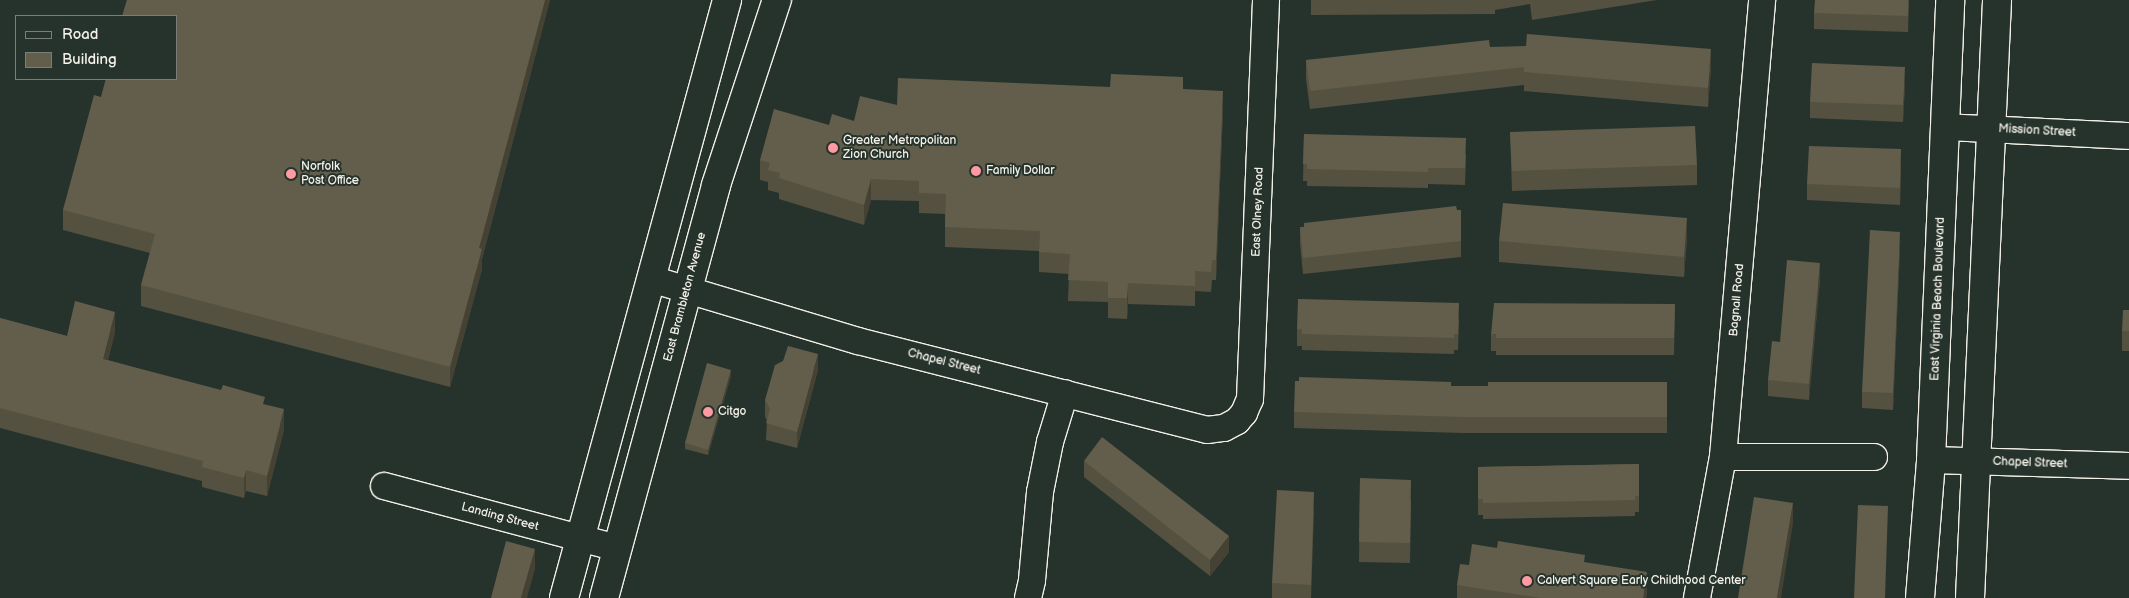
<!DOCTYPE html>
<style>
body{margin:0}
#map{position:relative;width:2129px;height:598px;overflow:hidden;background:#26332d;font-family:"Balsamiq Sans",sans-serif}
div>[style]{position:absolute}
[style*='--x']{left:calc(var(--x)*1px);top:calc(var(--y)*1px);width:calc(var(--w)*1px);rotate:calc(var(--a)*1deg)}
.roads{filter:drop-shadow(1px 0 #f4f1e8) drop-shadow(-1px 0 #f4f1e8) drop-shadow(0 1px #f4f1e8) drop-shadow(0 -1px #f4f1e8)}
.minor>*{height:26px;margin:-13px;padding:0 13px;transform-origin:13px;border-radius:13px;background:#26332d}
.major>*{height:28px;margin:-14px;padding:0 14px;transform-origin:14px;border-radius:14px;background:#26332d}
.wall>*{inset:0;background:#545140}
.shaded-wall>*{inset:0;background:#454234}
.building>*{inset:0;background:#625e4b}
.dots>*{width:14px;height:14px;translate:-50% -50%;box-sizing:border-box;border:2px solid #26332d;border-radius:50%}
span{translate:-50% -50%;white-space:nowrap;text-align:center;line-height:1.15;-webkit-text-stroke:4px #26332d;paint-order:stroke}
.street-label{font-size:12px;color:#f4f1e8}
.poi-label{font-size:12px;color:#f4f1e8}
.left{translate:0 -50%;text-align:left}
.legend{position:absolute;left:15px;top:15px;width:162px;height:65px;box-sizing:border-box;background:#26332d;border:1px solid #787f78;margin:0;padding:6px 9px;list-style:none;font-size:15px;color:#f4f1e8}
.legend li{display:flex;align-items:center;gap:10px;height:25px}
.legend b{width:25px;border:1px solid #787f78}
</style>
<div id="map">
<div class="roads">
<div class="minor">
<div style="--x:1945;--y:127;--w:184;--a:2.8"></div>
<div style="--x:651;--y:279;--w:216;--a:16.7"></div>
<div style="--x:858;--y:341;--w:360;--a:14.3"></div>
<div style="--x:1207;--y:430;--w:17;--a:-7"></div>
<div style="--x:1224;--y:428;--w:15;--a:-28"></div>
<div style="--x:1237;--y:421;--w:11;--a:-49"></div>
<div style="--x:1244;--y:413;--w:15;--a:-67"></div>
<div style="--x:1250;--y:399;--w:399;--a:-87.7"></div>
<div style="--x:1723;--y:457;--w:151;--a:0"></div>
<div style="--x:1931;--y:460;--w:198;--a:1.7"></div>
<div style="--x:384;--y:486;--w:241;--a:14.9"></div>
<div style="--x:1028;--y:598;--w:18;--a:-77"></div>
<div style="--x:1032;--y:580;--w:88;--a:-84.8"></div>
<div style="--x:1040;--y:492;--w:51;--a:-78.7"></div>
<div style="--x:1050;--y:442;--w:51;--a:-73"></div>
<div style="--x:1697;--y:598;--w:143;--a:-79.6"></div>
<div style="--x:1723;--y:457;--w:459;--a:-85.1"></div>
</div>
<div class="major">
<div style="--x:564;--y:598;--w:620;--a:-74.75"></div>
<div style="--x:604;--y:598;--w:428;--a:-74.8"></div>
<div style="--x:716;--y:185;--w:195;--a:-71.8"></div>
<div style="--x:1920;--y:598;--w:138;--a:-85.4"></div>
<div style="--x:1931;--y:460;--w:460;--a:-87.6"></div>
<div style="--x:1970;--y:598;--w:599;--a:-87.41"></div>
</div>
</div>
<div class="wall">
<div style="clip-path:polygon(127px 0,550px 0,482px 259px,482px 269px,450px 387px,141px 306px,141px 285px,150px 253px,63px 230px,63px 210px,101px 97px)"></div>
<div style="clip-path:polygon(1311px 0,1657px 0,1532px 20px,1530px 4px,1495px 10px,1495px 14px,1311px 15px)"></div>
<div style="clip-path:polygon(1909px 0,1908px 32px,1814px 29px,1814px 13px)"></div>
<div style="clip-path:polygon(1490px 47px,1711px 67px,1708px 107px,1524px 91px,1524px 85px,1310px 109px,1306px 79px,1306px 60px)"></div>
<div style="clip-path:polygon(1905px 83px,1903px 122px,1810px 118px,1810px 102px)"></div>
<div style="clip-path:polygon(1183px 89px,1223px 111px,1216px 280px,1212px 280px,1211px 292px,1195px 291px,1195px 306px,1128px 304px,1127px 319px,1108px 318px,1108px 302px,1068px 301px,1069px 274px,1039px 272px,1039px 251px,945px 247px,945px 214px,919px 213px,919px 201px,871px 200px,864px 225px,779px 199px,779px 193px,768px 190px,768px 182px,760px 180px,760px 160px,829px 125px,854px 121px,897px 105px)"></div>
<div style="clip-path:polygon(1510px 132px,1697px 165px,1697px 185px,1512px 191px)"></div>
<div style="clip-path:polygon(1304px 134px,1466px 154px,1465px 185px,1428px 184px,1428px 188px,1307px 186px,1307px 181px,1303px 181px)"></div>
<div style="clip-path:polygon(1901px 165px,1900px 205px,1807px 200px,1807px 184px)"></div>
<div style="clip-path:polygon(1304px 223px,1461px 241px,1461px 257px,1303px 274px,1300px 243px,1300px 227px,1304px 227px)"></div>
<div style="clip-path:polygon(1687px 238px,1684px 277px,1499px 262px,1499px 241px)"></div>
<div style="clip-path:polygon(1900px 248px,1893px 410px,1862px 408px,1862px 392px)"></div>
<div style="clip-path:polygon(1820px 279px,1809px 400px,1768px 396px,1768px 380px)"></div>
<div style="clip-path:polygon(1675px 304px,1674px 355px,1496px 355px,1496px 351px,1491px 351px,1491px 335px)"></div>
<div style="clip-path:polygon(2129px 310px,2129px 351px,2122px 351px,2122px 331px)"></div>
<div style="clip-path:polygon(0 318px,67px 336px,115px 332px,108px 360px,265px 405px,284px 430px,267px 496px,246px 491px,244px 498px,202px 487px,202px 481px,0 428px)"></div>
<div style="clip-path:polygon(1459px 319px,1458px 350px,1454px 350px,1454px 354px,1302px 350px,1302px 346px,1297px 346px,1297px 329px)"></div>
<div style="clip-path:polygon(818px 370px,797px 448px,766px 440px,767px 420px,765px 417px,765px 400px)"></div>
<div style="clip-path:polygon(731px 376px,708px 455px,685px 449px,685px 443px)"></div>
<div style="clip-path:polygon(1667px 382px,1667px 433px,1463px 433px,1294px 428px,1294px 412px,1451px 386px,1488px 386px)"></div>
<div style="clip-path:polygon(1084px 461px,1229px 552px,1210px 576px,1084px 477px)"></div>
<div style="clip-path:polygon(1639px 464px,1639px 512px,1635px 512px,1635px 516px,1483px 519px,1483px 515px,1478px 515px,1478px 467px)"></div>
<div style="clip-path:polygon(1360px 478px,1411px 500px,1410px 563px,1359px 562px)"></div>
<div style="clip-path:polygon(1314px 508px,1311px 598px,1272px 598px,1272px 583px)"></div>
<div style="clip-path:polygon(1585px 562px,1647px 592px,1646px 598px,1457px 598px,1457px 585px,1469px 565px)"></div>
</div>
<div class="shaded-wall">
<div style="clip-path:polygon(545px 0,550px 0,482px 259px,482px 269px,450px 387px,450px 367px,479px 248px)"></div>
<div style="clip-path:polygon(1711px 49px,1711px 67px,1708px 107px,1708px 88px)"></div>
<div style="clip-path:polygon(1905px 67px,1905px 83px,1903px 122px,1903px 105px)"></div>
<div style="clip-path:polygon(1223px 91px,1223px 111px,1216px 280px,1216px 260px)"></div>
<div style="clip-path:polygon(1901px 149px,1901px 165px,1900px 205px,1900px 188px)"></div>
<div style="clip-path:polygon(871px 179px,871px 200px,864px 225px,864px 205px)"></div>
<div style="clip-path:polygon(1687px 218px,1687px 238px,1684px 277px,1684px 257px)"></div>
<div style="clip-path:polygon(1900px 232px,1900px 248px,1893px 410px,1893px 393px)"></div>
<div style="clip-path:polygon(1820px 263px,1820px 279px,1809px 400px,1809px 384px)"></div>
<div style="clip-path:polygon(1128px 283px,1128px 304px,1127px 319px,1127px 298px)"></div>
<div style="clip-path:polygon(115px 312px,115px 332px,103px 379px,103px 359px)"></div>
<div style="clip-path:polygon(818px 354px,818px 370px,797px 448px,797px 432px)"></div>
<div style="clip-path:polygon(731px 370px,731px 376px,708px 455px,708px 450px)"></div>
<div style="clip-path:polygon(284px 409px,284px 430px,267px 496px,267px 476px)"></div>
<div style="clip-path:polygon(246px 470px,246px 491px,244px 498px,244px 478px)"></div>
<div style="clip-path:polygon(1314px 492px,1314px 508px,1311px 598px,1311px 585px)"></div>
<div style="clip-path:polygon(1793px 503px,1793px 523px,1781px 598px,1777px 598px)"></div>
<div style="clip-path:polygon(1229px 536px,1229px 552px,1210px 576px,1210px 560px)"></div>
<div style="clip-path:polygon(535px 549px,535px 569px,527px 598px,521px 598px)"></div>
<div style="clip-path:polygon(1647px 572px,1647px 592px,1646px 598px,1643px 598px)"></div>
</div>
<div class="building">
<div style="clip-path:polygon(127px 0,545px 0,479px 248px,482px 249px,450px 367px,141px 285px,155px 234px,63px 210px,94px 95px,101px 97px,106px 79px,176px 79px,176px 16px,122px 16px)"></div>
<div style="clip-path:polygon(1815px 0,1908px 0,1908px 16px,1814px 13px)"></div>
<div style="clip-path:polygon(1527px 34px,1711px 49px,1708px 88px,1524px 72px,1524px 67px,1310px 91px,1306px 60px,1489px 40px,1490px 47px,1526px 46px)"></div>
<div style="clip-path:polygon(1812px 63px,1905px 67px,1903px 105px,1810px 102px)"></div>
<div style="clip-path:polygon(1111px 74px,1183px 77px,1183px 89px,1223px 91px,1216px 260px,1212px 260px,1211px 272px,1195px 271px,1195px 286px,1128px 283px,1127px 298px,1108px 298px,1108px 282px,1068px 280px,1070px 254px,1039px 252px,1040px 231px,945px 227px,946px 194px,919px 193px,919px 181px,871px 179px,864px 205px,779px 178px,780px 173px,768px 170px,770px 163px,760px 160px,774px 109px,829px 125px,832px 114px,854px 121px,860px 96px,897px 105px,898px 78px,1110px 87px)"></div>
<div style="clip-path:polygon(1695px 126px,1697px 165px,1512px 171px,1510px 132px)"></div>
<div style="clip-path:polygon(1304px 134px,1466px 138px,1465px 168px,1428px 168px,1428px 172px,1307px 169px,1307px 164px,1303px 164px)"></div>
<div style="clip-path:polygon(1809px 146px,1901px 149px,1900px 188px,1807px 184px)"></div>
<div style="clip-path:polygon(1503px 203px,1687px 218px,1684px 257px,1499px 241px)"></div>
<div style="clip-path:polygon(1456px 206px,1457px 210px,1461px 210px,1461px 241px,1303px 258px,1300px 227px,1304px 227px,1304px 223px)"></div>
<div style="clip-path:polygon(1870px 230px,1900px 232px,1893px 393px,1862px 392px)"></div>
<div style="clip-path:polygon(1787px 260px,1820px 263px,1809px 384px,1768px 380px,1772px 341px,1780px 342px)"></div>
<div style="clip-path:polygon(1298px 299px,1459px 303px,1458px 334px,1454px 334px,1454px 338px,1302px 334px,1302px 329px,1297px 329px)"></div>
<div style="clip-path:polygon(75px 301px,115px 312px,103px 359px,221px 390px,223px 385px,265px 397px,263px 404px,284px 409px,267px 476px,246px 470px,244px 478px,202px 467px,203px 461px,0 408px,0 318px,67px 336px)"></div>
<div style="clip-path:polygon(1494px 303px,1675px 304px,1674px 338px,1496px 338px,1496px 334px,1491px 335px)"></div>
<div style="clip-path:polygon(2123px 310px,2129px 310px,2129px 331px,2122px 331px)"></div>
<div style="clip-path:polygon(788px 346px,818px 354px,797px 432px,766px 423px,770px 409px,765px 400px,775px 365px,783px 361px)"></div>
<div style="clip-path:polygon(707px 363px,731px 370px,708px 450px,685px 443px)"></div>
<div style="clip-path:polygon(1299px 377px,1451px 382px,1451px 386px,1488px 386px,1488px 382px,1667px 382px,1667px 417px,1463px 417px,1294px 412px,1295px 381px,1299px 381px)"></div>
<div style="clip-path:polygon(1102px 437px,1229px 536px,1210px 560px,1084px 461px)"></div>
<div style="clip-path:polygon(1639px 464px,1639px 496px,1635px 496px,1635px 500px,1483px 503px,1483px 499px,1478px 499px,1478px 467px)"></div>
<div style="clip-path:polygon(1360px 478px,1411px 480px,1410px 543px,1359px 542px)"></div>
<div style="clip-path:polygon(1277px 490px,1314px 492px,1311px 585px,1272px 583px)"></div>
<div style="clip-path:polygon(1754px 497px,1793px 503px,1777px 598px,1738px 598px)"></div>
<div style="clip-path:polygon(1858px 505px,1888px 506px,1885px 598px,1854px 598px)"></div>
<div style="clip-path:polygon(506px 541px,535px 549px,521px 598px,491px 598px)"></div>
<div style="clip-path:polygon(1498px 541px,1585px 555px,1584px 562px,1647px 572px,1643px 598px,1541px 598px,1457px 585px,1460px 564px,1469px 565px,1472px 544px,1497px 548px)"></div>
</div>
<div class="dots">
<div style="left:833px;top:148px;background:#ff9aa2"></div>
<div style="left:976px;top:171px;background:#ff9aa2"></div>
<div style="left:291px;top:174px;background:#ff9aa2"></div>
<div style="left:708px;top:412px;background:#ff9aa2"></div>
<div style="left:1527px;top:581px;background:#ff9aa2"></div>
</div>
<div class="street-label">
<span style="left:2037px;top:131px;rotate:3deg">Mission Street</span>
<span style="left:1258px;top:212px;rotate:-88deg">East Olney Road</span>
<span style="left:685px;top:297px;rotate:-75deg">East Brambleton Avenue</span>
<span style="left:1938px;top:299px;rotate:-88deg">East Virginia Beach Boulevard</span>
<span style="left:1737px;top:300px;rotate:-85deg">Bagnall Road</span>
<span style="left:944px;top:362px;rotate:14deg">Chapel Street</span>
<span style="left:2030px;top:463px;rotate:2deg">Chapel Street</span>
<span style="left:500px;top:517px;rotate:15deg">Landing Street</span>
</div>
<div class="poi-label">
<span class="left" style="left:843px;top:148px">Greater Metropolitan<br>Zion Church</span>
<span class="left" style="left:301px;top:174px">Norfolk<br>Post Office</span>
<span class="left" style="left:986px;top:171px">Family Dollar</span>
<span class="left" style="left:718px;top:412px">Citgo</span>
<span class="left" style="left:1537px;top:581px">Calvert Square Early Childhood Center</span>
</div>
<ul class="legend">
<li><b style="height:6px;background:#26332d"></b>Road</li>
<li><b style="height:14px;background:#625e4b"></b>Building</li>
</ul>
</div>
